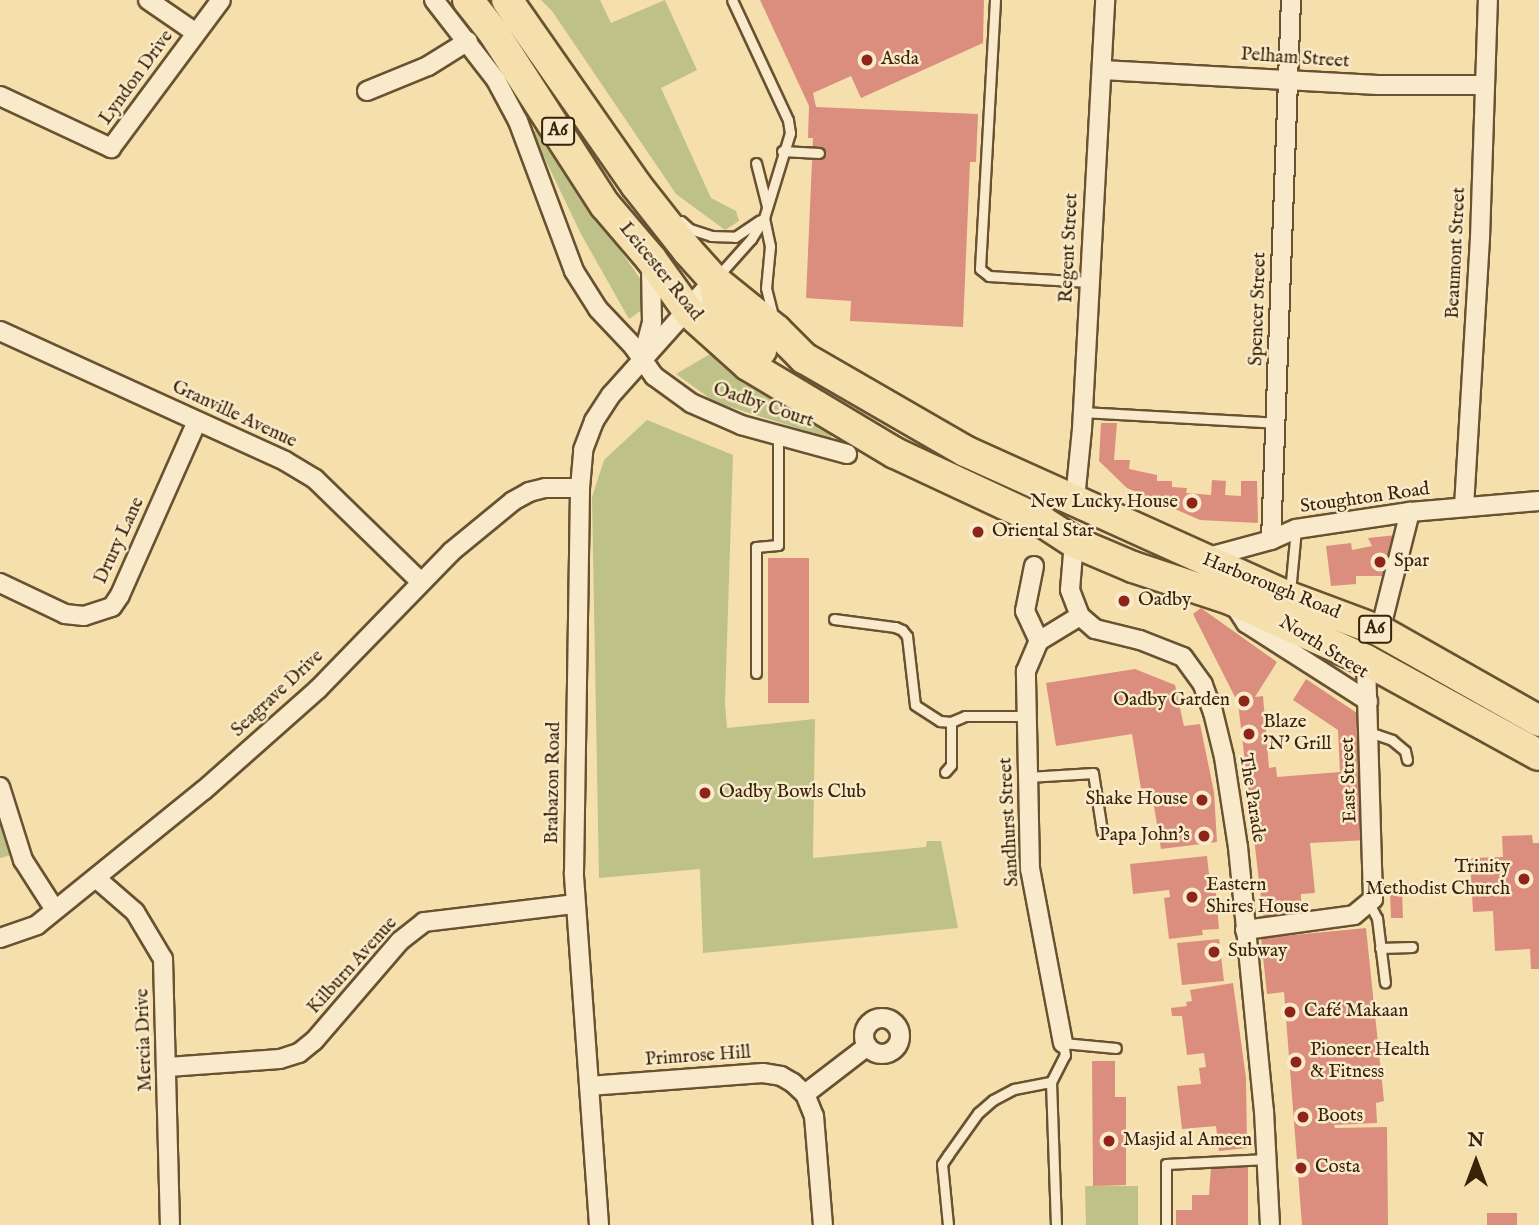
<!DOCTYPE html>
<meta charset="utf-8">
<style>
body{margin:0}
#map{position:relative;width:1539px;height:1225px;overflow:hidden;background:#f5dfad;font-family:"IM FELL English",serif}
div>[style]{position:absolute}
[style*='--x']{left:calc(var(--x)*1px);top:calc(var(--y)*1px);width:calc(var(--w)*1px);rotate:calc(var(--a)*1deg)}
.green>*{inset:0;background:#bec188}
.building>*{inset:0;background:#db8e7d}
.roads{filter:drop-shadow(2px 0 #685231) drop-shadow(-2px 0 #685231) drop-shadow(0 2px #685231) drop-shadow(0 -2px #685231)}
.service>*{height:9px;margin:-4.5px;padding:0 4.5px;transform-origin:4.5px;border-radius:4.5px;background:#f8eaca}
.minor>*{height:18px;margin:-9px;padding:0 9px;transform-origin:9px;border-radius:9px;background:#f8eaca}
.minor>.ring{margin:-9px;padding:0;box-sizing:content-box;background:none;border:18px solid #f8eaca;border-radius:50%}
.trunk>*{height:30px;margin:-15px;padding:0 15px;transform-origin:15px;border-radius:15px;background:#f5dfad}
.dots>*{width:19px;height:19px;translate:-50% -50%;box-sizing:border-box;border:4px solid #f8eaca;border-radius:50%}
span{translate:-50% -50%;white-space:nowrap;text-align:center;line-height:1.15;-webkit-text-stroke:5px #f8eaca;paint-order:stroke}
.shield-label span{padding:2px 5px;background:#f8eaca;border:2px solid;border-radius:5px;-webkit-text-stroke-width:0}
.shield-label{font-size:18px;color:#392308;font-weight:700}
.street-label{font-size:19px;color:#392308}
.poi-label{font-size:19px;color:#392308}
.left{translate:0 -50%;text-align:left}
.right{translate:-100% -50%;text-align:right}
.north{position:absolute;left:1441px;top:1127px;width:70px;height:70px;-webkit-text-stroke:5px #f8eaca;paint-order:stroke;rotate:0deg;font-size:19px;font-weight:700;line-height:28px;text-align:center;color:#392308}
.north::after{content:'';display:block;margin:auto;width:24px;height:32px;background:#392308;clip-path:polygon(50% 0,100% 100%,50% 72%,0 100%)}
</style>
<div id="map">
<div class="green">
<div style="clip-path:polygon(541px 0,600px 0,611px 23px,665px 0,697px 70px,661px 88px,711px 198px,736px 211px,739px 221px,725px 230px,676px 194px,552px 11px)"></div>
<div style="clip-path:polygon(537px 130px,641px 280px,643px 309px,629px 319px,581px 234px,532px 132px)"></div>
<div style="clip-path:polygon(710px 354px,832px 431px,831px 439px,715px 402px,676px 374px)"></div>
<div style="clip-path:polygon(647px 420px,733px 455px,725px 703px,727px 728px,815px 719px,813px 858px,926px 847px,927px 841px,941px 841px,958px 928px,703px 953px,700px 869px,599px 878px,592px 497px,604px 460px)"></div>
<div style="clip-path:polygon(0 815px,11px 855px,0 858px)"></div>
<div style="clip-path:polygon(1085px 1186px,1138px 1186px,1138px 1225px,1086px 1225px)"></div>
</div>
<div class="building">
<div style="clip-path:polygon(760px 0,984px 0,983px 43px,861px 98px,851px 76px,813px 93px,816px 107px,978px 114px,976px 162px,970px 162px,963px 327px,850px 321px,851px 301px,806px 298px,813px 138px,808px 138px,809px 106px)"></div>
<div style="clip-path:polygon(1101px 423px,1117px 423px,1114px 460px,1130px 460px,1129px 469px,1157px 475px,1157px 481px,1172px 481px,1172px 487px,1187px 488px,1186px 493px,1211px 495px,1212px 480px,1226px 481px,1225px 495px,1241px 496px,1241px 481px,1257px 481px,1258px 523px,1200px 520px,1127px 488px,1099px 461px)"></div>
<div style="clip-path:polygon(1397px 535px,1387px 576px,1356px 576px,1356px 584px,1331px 586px,1326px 546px,1351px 543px,1352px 550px,1372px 546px,1368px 538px)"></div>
<div style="clip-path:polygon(768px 558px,809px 558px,809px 703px,768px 703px)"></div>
<div style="clip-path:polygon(1201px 608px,1277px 662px,1255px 697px,1263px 696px,1269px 768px,1276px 767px,1277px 777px,1340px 772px,1338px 730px,1293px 700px,1306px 679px,1357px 713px,1367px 840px,1310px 843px,1315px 893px,1301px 894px,1301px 920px,1264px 923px,1238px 703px,1193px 614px)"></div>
<div style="clip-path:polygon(1135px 669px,1175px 685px,1184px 726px,1200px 724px,1214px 792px,1217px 842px,1161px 849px,1151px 788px,1141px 789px,1132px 734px,1056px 746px,1046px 683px)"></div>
<div style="clip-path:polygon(1532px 835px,1533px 843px,1539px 843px,1539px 969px,1531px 969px,1530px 949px,1495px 951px,1493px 911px,1473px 912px,1470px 858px,1503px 857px,1502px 836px)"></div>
<div style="clip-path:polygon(1207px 856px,1211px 893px,1216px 893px,1219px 929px,1202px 930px,1203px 935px,1169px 939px,1164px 898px,1170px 897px,1169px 890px,1133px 894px,1130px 864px)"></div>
<div style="clip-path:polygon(1390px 892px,1402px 892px,1403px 918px,1391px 918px)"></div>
<div style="clip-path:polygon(1366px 928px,1384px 1101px,1376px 1103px,1377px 1123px,1334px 1125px,1335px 1128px,1387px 1127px,1388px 1225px,1302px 1225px,1284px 992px,1267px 994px,1261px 938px)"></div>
<div style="clip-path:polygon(1219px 939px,1224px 981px,1182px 985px,1177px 943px)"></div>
<div style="clip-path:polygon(1233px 983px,1246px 1078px,1247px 1148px,1219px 1151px,1216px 1126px,1182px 1129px,1177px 1086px,1201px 1084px,1199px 1068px,1206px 1067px,1204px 1053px,1187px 1055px,1182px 1016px,1172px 1016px,1171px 1008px,1187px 1006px,1186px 1002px,1192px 1001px,1190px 990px)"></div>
<div style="clip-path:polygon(1092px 1061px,1115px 1061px,1115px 1097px,1126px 1097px,1126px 1185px,1093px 1186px)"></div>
<div style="clip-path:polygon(1211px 1167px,1248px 1167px,1248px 1225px,1176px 1225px,1176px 1210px,1192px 1210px,1192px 1195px,1209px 1195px)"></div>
<div style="clip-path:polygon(1487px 1213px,1517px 1213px,1517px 1225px,1487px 1225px)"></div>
</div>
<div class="roads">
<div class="service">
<div style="--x:995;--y:0;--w:269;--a:93.2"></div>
<div style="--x:980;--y:269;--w:11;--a:38"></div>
<div style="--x:989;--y:276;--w:100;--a:3.4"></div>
<div style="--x:782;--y:151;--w:37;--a:3"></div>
<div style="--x:756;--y:163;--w:44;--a:75.7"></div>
<div style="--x:764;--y:218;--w:29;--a:78"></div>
<div style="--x:770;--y:246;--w:42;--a:95.4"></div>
<div style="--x:766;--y:288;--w:29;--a:76"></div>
<div style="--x:681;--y:221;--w:12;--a:42"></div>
<div style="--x:690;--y:229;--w:22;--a:18"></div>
<div style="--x:711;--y:236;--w:24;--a:2"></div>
<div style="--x:735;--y:237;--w:30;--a:-34"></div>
<div style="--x:718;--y:276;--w:50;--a:-48.3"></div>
<div style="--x:751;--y:239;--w:25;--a:-58"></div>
<div style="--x:764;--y:218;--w:89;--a:-73"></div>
<div style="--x:790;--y:133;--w:13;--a:-99"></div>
<div style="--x:788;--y:120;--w:132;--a:-115"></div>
<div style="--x:1082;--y:412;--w:194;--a:3.2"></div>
<div style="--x:1290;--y:592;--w:63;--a:-84.6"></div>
<div style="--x:834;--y:619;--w:62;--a:7.5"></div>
<div style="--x:895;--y:627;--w:8;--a:23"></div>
<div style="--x:902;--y:630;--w:8;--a:50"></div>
<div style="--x:907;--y:636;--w:69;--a:83.4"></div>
<div style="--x:915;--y:705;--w:30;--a:33"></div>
<div style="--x:940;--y:721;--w:11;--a:5"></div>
<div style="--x:951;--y:722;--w:15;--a:-23"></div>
<div style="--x:965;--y:716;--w:62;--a:0"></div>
<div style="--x:756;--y:673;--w:126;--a:-90"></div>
<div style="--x:756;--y:547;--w:22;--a:-5"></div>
<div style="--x:778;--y:545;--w:109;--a:-90"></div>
<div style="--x:1369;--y:732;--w:24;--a:19"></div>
<div style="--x:1392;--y:740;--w:17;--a:40"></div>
<div style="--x:1405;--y:751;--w:9;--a:77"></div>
<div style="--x:945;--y:772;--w:9;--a:-49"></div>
<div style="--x:951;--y:765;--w:43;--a:-90"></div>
<div style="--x:1028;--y:777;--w:65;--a:-3.5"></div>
<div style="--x:1093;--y:773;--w:59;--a:81.2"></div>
<div style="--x:1370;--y:905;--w:15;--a:62"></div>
<div style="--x:1377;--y:918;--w:65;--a:83"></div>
<div style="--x:1380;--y:948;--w:32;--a:-2"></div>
<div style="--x:1051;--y:1082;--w:30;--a:-63"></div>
<div style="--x:1065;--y:1055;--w:12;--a:-99"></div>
<div style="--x:1063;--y:1043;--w:53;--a:5.4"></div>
<div style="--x:948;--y:1225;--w:61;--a:-95.6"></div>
<div style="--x:942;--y:1164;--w:11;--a:-56"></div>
<div style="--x:948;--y:1155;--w:52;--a:-54.5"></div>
<div style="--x:978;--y:1113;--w:20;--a:-41"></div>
<div style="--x:993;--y:1100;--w:24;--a:-28"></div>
<div style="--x:1014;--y:1089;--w:38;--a:-11"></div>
<div style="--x:1051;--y:1082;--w:143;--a:88"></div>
<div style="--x:1166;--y:1225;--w:61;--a:-90"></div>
<div style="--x:1166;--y:1164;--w:101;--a:-2.8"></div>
</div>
<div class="minor">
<div style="--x:148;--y:0;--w:58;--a:34.5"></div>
<div style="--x:434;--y:0;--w:101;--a:52.2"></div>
<div style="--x:496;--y:80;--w:47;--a:61.8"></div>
<div style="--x:518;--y:121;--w:160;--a:69.5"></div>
<div style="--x:574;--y:271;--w:45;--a:57.7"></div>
<div style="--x:598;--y:309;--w:51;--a:46.6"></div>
<div style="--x:633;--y:346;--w:37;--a:55"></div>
<div style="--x:654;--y:376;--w:46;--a:36.1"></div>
<div style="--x:691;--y:403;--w:55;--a:23.7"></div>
<div style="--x:741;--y:425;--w:110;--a:15.3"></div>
<div style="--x:1102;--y:70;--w:276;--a:3.1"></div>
<div style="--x:1378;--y:85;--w:107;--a:0"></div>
<div style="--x:367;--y:91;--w:66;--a:-22.3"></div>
<div style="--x:428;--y:66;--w:47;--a:-32"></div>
<div style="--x:0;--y:96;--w:123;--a:25.1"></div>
<div style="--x:111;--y:148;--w:184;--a:-53.4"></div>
<div style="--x:0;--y:331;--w:313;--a:24.5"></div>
<div style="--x:285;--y:461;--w:35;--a:31"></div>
<div style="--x:315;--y:479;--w:148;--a:44.2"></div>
<div style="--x:643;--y:356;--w:34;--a:-75"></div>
<div style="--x:652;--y:323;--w:60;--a:-91"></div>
<div style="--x:1075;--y:499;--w:70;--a:-84.3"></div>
<div style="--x:1082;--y:429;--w:430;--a:-86.9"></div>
<div style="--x:1464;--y:507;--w:269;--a:-86.6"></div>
<div style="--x:1480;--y:238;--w:238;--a:-88.1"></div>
<div style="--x:1271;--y:540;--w:540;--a:-87.88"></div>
<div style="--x:1074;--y:542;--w:48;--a:94.8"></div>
<div style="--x:1070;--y:590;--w:28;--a:69"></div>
<div style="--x:1080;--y:616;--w:20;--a:41"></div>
<div style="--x:1095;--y:629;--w:46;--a:13.7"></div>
<div style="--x:1140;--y:640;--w:46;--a:21.6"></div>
<div style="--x:1183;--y:657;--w:34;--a:54"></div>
<div style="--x:1203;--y:685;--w:29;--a:70"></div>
<div style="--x:1213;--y:712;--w:46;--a:76.3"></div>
<div style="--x:1224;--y:757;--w:91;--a:81.2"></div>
<div style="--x:1238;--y:847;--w:265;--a:84.4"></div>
<div style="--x:1264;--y:1111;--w:114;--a:87"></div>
<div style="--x:1205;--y:558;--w:68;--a:-15.3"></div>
<div style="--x:1271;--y:540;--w:27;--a:-24"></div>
<div style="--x:1296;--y:529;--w:115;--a:-8.5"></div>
<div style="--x:1410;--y:512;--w:129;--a:-4.9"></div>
<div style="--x:1034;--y:566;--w:46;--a:101.3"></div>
<div style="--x:1025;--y:611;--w:33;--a:65"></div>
<div style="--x:0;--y:583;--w:72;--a:25.5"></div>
<div style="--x:65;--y:614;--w:19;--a:6"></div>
<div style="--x:84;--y:616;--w:29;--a:-18"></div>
<div style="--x:112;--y:607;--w:14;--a:-56"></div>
<div style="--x:120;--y:595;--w:190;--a:-66.1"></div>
<div style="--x:1233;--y:603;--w:24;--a:57"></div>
<div style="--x:1246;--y:623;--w:145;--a:32.6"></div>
<div style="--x:1380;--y:631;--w:123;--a:-75.9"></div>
<div style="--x:0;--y:787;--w:77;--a:72.5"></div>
<div style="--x:23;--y:860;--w:59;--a:57.4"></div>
<div style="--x:97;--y:879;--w:50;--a:41"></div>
<div style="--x:135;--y:912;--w:55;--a:59.2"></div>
<div style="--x:163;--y:959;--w:266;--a:88.5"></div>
<div style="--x:1245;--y:930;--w:110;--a:-7.8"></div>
<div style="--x:1354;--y:915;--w:25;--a:-40"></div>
<div style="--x:1373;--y:899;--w:239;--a:-91.7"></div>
<div style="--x:0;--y:938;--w:39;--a:-19"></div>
<div style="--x:37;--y:925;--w:215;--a:-39"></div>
<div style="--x:204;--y:790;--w:152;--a:-41.5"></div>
<div style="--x:318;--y:689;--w:191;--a:-45.8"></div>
<div style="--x:451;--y:552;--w:80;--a:-39.4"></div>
<div style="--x:513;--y:501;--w:18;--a:-29"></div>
<div style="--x:529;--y:492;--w:16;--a:-14"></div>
<div style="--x:545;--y:488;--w:35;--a:0"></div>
<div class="ring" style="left:864px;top:1018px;width:18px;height:18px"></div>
<div style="--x:1063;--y:1043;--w:177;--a:-100.7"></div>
<div style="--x:1030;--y:869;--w:198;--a:-91.2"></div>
<div style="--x:1026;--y:671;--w:33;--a:-67"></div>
<div style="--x:1039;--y:641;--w:48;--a:-31.4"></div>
<div style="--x:168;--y:1067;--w:112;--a:-4.1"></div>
<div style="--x:280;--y:1059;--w:20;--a:-18"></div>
<div style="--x:299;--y:1053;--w:19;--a:-39"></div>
<div style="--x:314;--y:1041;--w:132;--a:-49.3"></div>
<div style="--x:400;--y:941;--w:31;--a:-38"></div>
<div style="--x:424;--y:922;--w:152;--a:-6.8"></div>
<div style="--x:589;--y:1086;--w:174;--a:-4.3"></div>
<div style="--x:763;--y:1073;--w:18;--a:9"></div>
<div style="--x:781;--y:1076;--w:14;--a:30"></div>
<div style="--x:793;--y:1083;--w:16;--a:43"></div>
<div style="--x:805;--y:1094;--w:24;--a:68"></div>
<div style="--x:814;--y:1116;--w:109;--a:85.3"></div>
<div style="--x:805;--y:1094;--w:77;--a:-37.6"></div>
<div style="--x:599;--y:1225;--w:353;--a:-94.1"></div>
<div style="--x:574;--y:873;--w:385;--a:-89.1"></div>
<div style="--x:580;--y:488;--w:38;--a:-85"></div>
<div style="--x:583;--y:450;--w:31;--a:-69"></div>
<div style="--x:594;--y:421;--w:31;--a:-57"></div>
<div style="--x:611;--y:395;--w:154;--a:-48.2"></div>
</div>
<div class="trunk">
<div style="--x:468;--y:0;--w:42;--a:51.8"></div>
<div style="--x:494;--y:33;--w:205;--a:57.2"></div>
<div style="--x:605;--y:205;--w:71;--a:49.6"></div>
<div style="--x:651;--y:259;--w:65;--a:54.4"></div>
<div style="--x:689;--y:312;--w:79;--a:41.9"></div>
<div style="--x:748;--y:365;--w:171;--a:30.9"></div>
<div style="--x:895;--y:453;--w:163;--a:25"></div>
<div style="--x:1043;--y:522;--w:37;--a:33"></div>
<div style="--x:1074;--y:542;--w:64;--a:23"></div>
<div style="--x:1133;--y:567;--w:102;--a:18.3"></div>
<div style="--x:1230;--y:599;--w:149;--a:24.2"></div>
<div style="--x:1366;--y:660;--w:197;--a:28.8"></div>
<div style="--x:507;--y:0;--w:226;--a:55.1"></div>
<div style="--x:636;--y:185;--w:84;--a:51.8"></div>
<div style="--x:688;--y:251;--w:39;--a:48"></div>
<div style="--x:714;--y:280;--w:80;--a:38.9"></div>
<div style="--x:776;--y:330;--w:40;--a:45"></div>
<div style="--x:804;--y:358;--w:186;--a:30"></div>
<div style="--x:965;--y:451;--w:355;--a:24.3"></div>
<div style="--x:1289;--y:597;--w:97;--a:20.5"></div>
<div style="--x:1380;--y:631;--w:183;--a:29.5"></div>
<div style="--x:714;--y:280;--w:28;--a:80"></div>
<div style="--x:719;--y:308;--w:22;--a:54"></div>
<div style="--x:732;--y:326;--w:38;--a:40"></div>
</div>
</div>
<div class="dots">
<div style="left:867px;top:60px;background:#8f2418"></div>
<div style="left:1192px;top:503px;background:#8f2418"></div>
<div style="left:978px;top:532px;background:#8f2418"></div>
<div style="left:1380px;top:562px;background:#8f2418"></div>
<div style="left:1124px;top:601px;background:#8f2418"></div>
<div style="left:1244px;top:701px;background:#8f2418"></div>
<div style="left:1249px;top:734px;background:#8f2418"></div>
<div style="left:705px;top:793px;background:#8f2418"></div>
<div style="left:1202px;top:800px;background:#8f2418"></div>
<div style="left:1204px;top:836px;background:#8f2418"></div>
<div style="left:1524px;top:879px;background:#8f2418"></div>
<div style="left:1192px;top:897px;background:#8f2418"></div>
<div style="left:1214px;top:952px;background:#8f2418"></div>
<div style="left:1290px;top:1012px;background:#8f2418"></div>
<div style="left:1296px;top:1062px;background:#8f2418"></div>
<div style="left:1303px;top:1117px;background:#8f2418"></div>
<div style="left:1109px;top:1141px;background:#8f2418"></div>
<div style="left:1301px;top:1168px;background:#8f2418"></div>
</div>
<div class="shield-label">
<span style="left:558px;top:131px">A6</span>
<span style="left:1375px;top:629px">A6</span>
</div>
<div class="street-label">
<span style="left:1295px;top:59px;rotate:4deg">Pelham Street</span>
<span style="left:137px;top:78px;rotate:-54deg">Lyndon Drive</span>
<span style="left:1070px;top:248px;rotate:-87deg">Regent Street</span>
<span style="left:1457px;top:253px;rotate:-87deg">Beaumont Street</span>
<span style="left:660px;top:272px;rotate:51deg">Leicester Road</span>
<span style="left:1259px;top:309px;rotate:-88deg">Spencer Street</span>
<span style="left:763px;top:406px;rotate:19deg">Oadby Court</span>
<span style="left:234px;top:415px;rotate:25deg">Granville Avenue</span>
<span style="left:1365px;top:499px;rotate:-8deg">Stoughton Road</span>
<span style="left:120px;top:541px;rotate:-65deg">Drury Lane</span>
<span style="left:1271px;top:587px;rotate:22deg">Harborough Road</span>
<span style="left:1323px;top:648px;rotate:32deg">North Street</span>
<span style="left:278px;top:694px;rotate:-43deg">Seagrave Drive</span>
<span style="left:1350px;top:780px;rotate:-92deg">East Street</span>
<span style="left:554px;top:783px;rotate:-89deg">Brabazon Road</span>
<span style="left:1251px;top:798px;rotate:81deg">The Parade</span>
<span style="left:1010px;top:822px;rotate:-93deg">Sandhurst Street</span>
<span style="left:353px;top:966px;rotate:-48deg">Kilburn Avenue</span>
<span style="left:145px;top:1040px;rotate:-92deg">Mercia Drive</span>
<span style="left:698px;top:1057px;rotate:-4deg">Primrose Hill</span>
</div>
<div class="poi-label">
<span class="left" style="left:881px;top:60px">Asda</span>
<span class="right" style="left:1178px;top:503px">New Lucky House</span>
<span class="left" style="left:992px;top:532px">Oriental Star</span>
<span class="left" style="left:1394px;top:562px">Spar</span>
<span class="left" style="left:1138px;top:601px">Oadby</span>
<span class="right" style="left:1230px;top:701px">Oadby Garden</span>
<span class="left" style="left:1263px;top:734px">Blaze<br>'N' Grill</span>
<span class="left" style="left:719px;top:793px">Oadby Bowls Club</span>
<span class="right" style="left:1188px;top:800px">Shake House</span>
<span class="right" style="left:1190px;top:836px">Papa John's</span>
<span class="right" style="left:1510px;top:879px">Trinity<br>Methodist Church</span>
<span class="left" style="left:1206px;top:897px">Eastern<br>Shires House</span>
<span class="left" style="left:1228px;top:952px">Subway</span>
<span class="left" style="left:1304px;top:1012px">Café Makaan</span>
<span class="left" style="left:1310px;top:1062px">Pioneer Health<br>&amp; Fitness</span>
<span class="left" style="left:1317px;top:1117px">Boots</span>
<span class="left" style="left:1123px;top:1141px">Masjid al Ameen</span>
<span class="left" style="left:1315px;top:1168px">Costa</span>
</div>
<div class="north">N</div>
</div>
